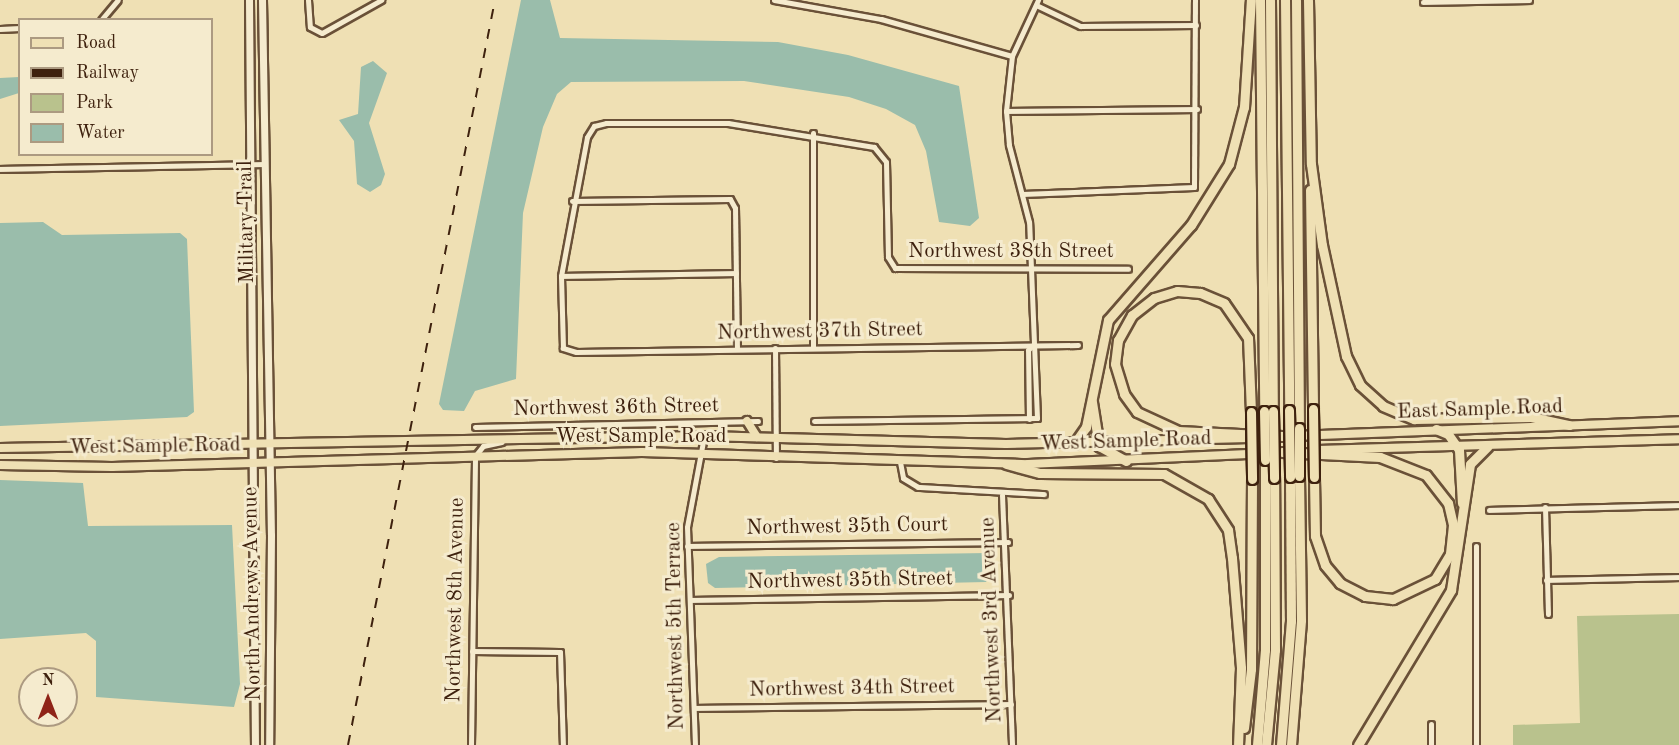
<!DOCTYPE html>
<style>
body{margin:0}
#map{position:relative;width:1679px;height:745px;overflow:hidden;background:#efe0b4;font-family:"Old Standard TT",serif}
div>[style]{position:absolute}
[style*='--x']{left:calc(var(--x)*1px);top:calc(var(--y)*1px);width:calc(var(--w)*1px);rotate:calc(var(--a)*1deg)}
.green>*{inset:0;background:#b9c28d}
.water>*{inset:0;background:#9abdab}
.roads{filter:drop-shadow(2px 0 #6a5138) drop-shadow(-2px 0 #6a5138) drop-shadow(0 2px #6a5138) drop-shadow(0 -2px #6a5138)}
.street>*{height:5px;margin:-2.5px;padding:0 2.5px;transform-origin:2.5px;border-radius:2.5px;background:#f5ebce}
.secondary>*{height:7px;margin:-3.5px;padding:0 3.5px;transform-origin:3.5px;border-radius:3.5px;background:#f5ebce}
.primary>*{height:8px;margin:-4px;padding:0 4px;transform-origin:4px;border-radius:4px;background:#efe0b4}
.highway>*{height:9px;margin:-4.5px;padding:0 4.5px;transform-origin:4.5px;border-radius:4.5px;background:#efe0b4}
.rail>*{height:2px;margin-top:-1px;transform-origin:0;background:repeating-linear-gradient(90deg,#3e210e 0 10px,transparent 0 20px)}
.bridges{filter:drop-shadow(2px 0 #3e210e) drop-shadow(-2px 0 #3e210e) drop-shadow(0 2px #3e210e) drop-shadow(0 -2px #3e210e)}
.highway-bridge>*{height:9px;margin:-4.5px;padding:0 4.5px;transform-origin:4.5px;border-radius:4.5px;background:#efe0b4}
span{translate:-50% -50%;white-space:nowrap;text-align:center;line-height:1.15;-webkit-text-stroke:6px #f5ebce;paint-order:stroke}
.street-label{font-size:21px;color:#3e210e}
.legend{position:absolute;left:18px;top:18px;width:195px;height:138px;box-sizing:border-box;background:#f5ebce;border:2px solid #ac9a81;margin:0;padding:8px 10px;list-style:none;font-size:18px;color:#3e210e}
.legend li{display:flex;align-items:center;gap:12px;height:30px}
.legend b{width:30px;border:2px solid #ac9a81}
.north{position:absolute;left:18px;top:667px;width:60px;height:60px;box-sizing:border-box;background:#f5ebce;border:2px solid #ac9a81;border-radius:50%;rotate:0deg;font-size:16px;font-weight:700;line-height:24px;text-align:center;color:#3e210e}
.north::after{content:'';display:block;margin:auto;width:21px;height:27px;background:#8f2418;clip-path:polygon(50% 0,100% 100%,50% 72%,0 100%)}
</style>
<div id="map">
<div class="green">
<div style="clip-path:polygon(1679px 614px,1679px 745px,1513px 745px,1513px 725px,1580px 723px,1577px 616px)"></div>
</div>
<div class="water">
<div style="clip-path:polygon(521px 0,550px 0,560px 38px,778px 42px,848px 55px,959px 86px,979px 218px,970px 226px,939px 222px,926px 151px,915px 125px,886px 109px,849px 97px,744px 81px,571px 82px,557px 94px,543px 127px,523px 213px,516px 379px,475px 391px,464px 411px,443px 410px,439px 404px)"></div>
<div style="clip-path:polygon(373px 61px,387px 73px,369px 123px,385px 174px,381px 185px,370px 192px,357px 184px,354px 141px,339px 120px,358px 114px,361px 67px)"></div>
<div style="clip-path:polygon(19px 77px,19px 93px,0 99px,0 78px)"></div>
<div style="clip-path:polygon(43px 222px,62px 235px,180px 233px,187px 239px,194px 412px,187px 417px,0 426px,0 223px)"></div>
<div style="clip-path:polygon(0 480px,83px 483px,88px 526px,232px 525px,240px 684px,234px 707px,96px 697px,96px 641px,86px 633px,0 639px)"></div>
<div style="clip-path:polygon(989px 553px,994px 556px,994px 570px,986px 582px,715px 588px,708px 583px,706px 564px,719px 557px)"></div>
</div>
<div class="roads">
<div class="street">
<div style="--x:308;--y:0;--w:27;--a:86"></div>
<div style="--x:310;--y:27;--w:13;--a:27"></div>
<div style="--x:322;--y:33;--w:68;--a:-29.2"></div>
<div style="--x:774;--y:0;--w:109;--a:10.1"></div>
<div style="--x:881;--y:19;--w:136;--a:15.8"></div>
<div style="--x:1423;--y:2;--w:106;--a:-1.1"></div>
<div style="--x:1036;--y:5;--w:49;--a:25.5"></div>
<div style="--x:1080;--y:26;--w:116;--a:-0.5"></div>
<div style="--x:101;--y:20;--w:26;--a:-50"></div>
<div style="--x:0;--y:29;--w:20;--a:-3"></div>
<div style="--x:1006;--y:111;--w:191;--a:-0.6"></div>
<div style="--x:0;--y:169;--w:263;--a:-1.1"></div>
<div style="--x:1022;--y:194;--w:172;--a:-2.3"></div>
<div style="--x:1194;--y:187;--w:187;--a:-89.7"></div>
<div style="--x:572;--y:201;--w:158;--a:-0.7"></div>
<div style="--x:730;--y:199;--w:10;--a:61"></div>
<div style="--x:735;--y:208;--w:141;--a:89.2"></div>
<div style="--x:561;--y:276;--w:175;--a:-1"></div>
<div style="--x:1078;--y:345;--w:502;--a:179.2"></div>
<div style="--x:576;--y:352;--w:14;--a:-163"></div>
<div style="--x:563;--y:348;--w:72;--a:-91.6"></div>
<div style="--x:561;--y:276;--w:141;--a:-79.4"></div>
<div style="--x:587;--y:137;--w:13;--a:-58"></div>
<div style="--x:594;--y:126;--w:12;--a:-14"></div>
<div style="--x:606;--y:123;--w:122;--a:0"></div>
<div style="--x:728;--y:123;--w:148;--a:9.3"></div>
<div style="--x:874;--y:147;--w:19;--a:51"></div>
<div style="--x:886;--y:162;--w:95;--a:88.8"></div>
<div style="--x:888;--y:257;--w:13;--a:58"></div>
<div style="--x:895;--y:268;--w:233;--a:0.2"></div>
<div style="--x:775;--y:348;--w:110;--a:89.5"></div>
<div style="--x:813;--y:348;--w:215;--a:-90"></div>
<div style="--x:1029;--y:419;--w:69;--a:-90.8"></div>
<div style="--x:1028;--y:350;--w:7;--a:-45"></div>
<div style="--x:814;--y:421;--w:223;--a:-0.8"></div>
<div style="--x:1037;--y:418;--w:196;--a:-92.3"></div>
<div style="--x:1029;--y:222;--w:80;--a:-104.6"></div>
<div style="--x:1009;--y:145;--w:34;--a:-95"></div>
<div style="--x:1006;--y:111;--w:55;--a:-83.8"></div>
<div style="--x:1012;--y:56;--w:62;--a:-65.1"></div>
<div style="--x:475;--y:427;--w:283;--a:-1.2"></div>
<div style="--x:900;--y:462;--w:16;--a:79"></div>
<div style="--x:903;--y:478;--w:17;--a:31"></div>
<div style="--x:918;--y:487;--w:126;--a:3.2"></div>
<div style="--x:1002;--y:495;--w:250;--a:87.7"></div>
<div style="--x:1545;--y:507;--w:107;--a:88.4"></div>
<div style="--x:1489;--y:510;--w:190;--a:-1.5"></div>
<div style="--x:687;--y:546;--w:321;--a:-0.7"></div>
<div style="--x:1476;--y:546;--w:199;--a:90"></div>
<div style="--x:1546;--y:580;--w:133;--a:-1.3"></div>
<div style="--x:691;--y:600;--w:318;--a:-0.9"></div>
<div style="--x:472;--y:651;--w:88;--a:0.7"></div>
<div style="--x:560;--y:652;--w:93;--a:88.2"></div>
<div style="--x:694;--y:708;--w:317;--a:-0.7"></div>
<div style="--x:1431;--y:724;--w:21;--a:90"></div>
<div style="--x:471;--y:745;--w:289;--a:-89.2"></div>
<div style="--x:475;--y:456;--w:13;--a:-51"></div>
<div style="--x:483;--y:446;--w:19;--a:-12"></div>
<div style="--x:695;--y:745;--w:218;--a:-92.1"></div>
<div style="--x:687;--y:527;--w:93;--a:-79.4"></div>
</div>
<div class="secondary">
<div style="--x:249;--y:0;--w:745;--a:89.54"></div>
<div style="--x:262;--y:0;--w:535;--a:89.04"></div>
<div style="--x:271;--y:535;--w:210;--a:90.5"></div>
</div>
<div class="primary">
<div style="--x:747;--y:421;--w:19;--a:58"></div>
<div style="--x:1294;--y:436;--w:385;--a:-2.2"></div>
<div style="--x:0;--y:448;--w:704;--a:-0.98"></div>
<div style="--x:704;--y:436;--w:302;--a:1.5"></div>
<div style="--x:1006;--y:444;--w:243;--a:-1.4"></div>
<div style="--x:1318;--y:450;--w:361;--a:-1.7"></div>
<div style="--x:0;--y:465;--w:112;--a:1"></div>
<div style="--x:112;--y:467;--w:530;--a:-1.62"></div>
<div style="--x:642;--y:452;--w:386;--a:1.8"></div>
<div style="--x:1028;--y:464;--w:242;--a:-2.6"></div>
</div>
<div class="highway">
<div style="--x:1260;--y:0;--w:411;--a:89.4"></div>
<div style="--x:1270;--y:0;--w:411;--a:89.6"></div>
<div style="--x:1285;--y:0;--w:410;--a:89.4"></div>
<div style="--x:1296;--y:0;--w:428;--a:89.6"></div>
<div style="--x:1308;--y:0;--w:164;--a:89"></div>
<div style="--x:1311;--y:164;--w:82;--a:82.3"></div>
<div style="--x:1322;--y:245;--w:114;--a:77.8"></div>
<div style="--x:1346;--y:356;--w:32;--a:64"></div>
<div style="--x:1360;--y:385;--w:31;--a:42"></div>
<div style="--x:1383;--y:406;--w:34;--a:23"></div>
<div style="--x:1414;--y:419;--w:117;--a:-1"></div>
<div style="--x:1531;--y:417;--w:39;--a:12"></div>
<div style="--x:1310;--y:190;--w:219;--a:89.2"></div>
<div style="--x:1092;--y:402;--w:45;--a:81"></div>
<div style="--x:1099;--y:446;--w:31;--a:29"></div>
<div style="--x:1251;--y:412;--w:74;--a:-92.3"></div>
<div style="--x:1248;--y:338;--w:42;--a:-124.4"></div>
<div style="--x:1224;--y:303;--w:26;--a:-157"></div>
<div style="--x:1200;--y:293;--w:23;--a:-175"></div>
<div style="--x:1177;--y:291;--w:24;--a:163"></div>
<div style="--x:1154;--y:298;--w:28;--a:142"></div>
<div style="--x:1132;--y:315;--w:29;--a:119"></div>
<div style="--x:1118;--y:340;--w:24;--a:97"></div>
<div style="--x:1115;--y:364;--w:31;--a:73"></div>
<div style="--x:1124;--y:394;--w:22;--a:54"></div>
<div style="--x:1137;--y:412;--w:45;--a:24.9"></div>
<div style="--x:1178;--y:431;--w:104;--a:2.8"></div>
<div style="--x:1436;--y:429;--w:13;--a:23"></div>
<div style="--x:1448;--y:434;--w:19;--a:55"></div>
<div style="--x:1459;--y:450;--w:53;--a:86.8"></div>
<div style="--x:1074;--y:444;--w:21;--a:-55"></div>
<div style="--x:1086;--y:427;--w:109;--a:-78.4"></div>
<div style="--x:1108;--y:320;--w:126;--a:-48.9"></div>
<div style="--x:1191;--y:225;--w:72;--a:-58.1"></div>
<div style="--x:1229;--y:164;--w:59;--a:-75.3"></div>
<div style="--x:1244;--y:107;--w:107;--a:-86.3"></div>
<div style="--x:1282;--y:452;--w:98;--a:2.9"></div>
<div style="--x:1380;--y:457;--w:49;--a:21.4"></div>
<div style="--x:1426;--y:475;--w:36;--a:52"></div>
<div style="--x:1448;--y:503;--w:23;--a:77"></div>
<div style="--x:1453;--y:525;--w:29;--a:96"></div>
<div style="--x:1450;--y:554;--w:29;--a:121"></div>
<div style="--x:1435;--y:579;--w:47;--a:154.5"></div>
<div style="--x:1393;--y:599;--w:28;--a:-174"></div>
<div style="--x:1365;--y:596;--w:28;--a:-153"></div>
<div style="--x:1340;--y:583;--w:23;--a:-130"></div>
<div style="--x:1325;--y:565;--w:31;--a:-109"></div>
<div style="--x:1315;--y:536;--w:59;--a:-91"></div>
<div style="--x:1006;--y:464;--w:35;--a:15"></div>
<div style="--x:1040;--y:473;--w:124;--a:0.5"></div>
<div style="--x:1164;--y:474;--w:51;--a:29.6"></div>
<div style="--x:1208;--y:499;--w:37;--a:57"></div>
<div style="--x:1228;--y:530;--w:28;--a:82"></div>
<div style="--x:1232;--y:558;--w:110;--a:85.3"></div>
<div style="--x:1241;--y:668;--w:77;--a:92.2"></div>
<div style="--x:1244;--y:728;--w:59;--a:-83.2"></div>
<div style="--x:1251;--y:669;--w:190;--a:-89.7"></div>
<div style="--x:1257;--y:745;--w:95;--a:-85.2"></div>
<div style="--x:1265;--y:650;--w:190;--a:-90"></div>
<div style="--x:1266;--y:745;--w:95;--a:-84.6"></div>
<div style="--x:1275;--y:650;--w:172;--a:-90.3"></div>
<div style="--x:1281;--y:745;--w:124;--a:-85.4"></div>
<div style="--x:1291;--y:621;--w:144;--a:-90.4"></div>
<div style="--x:1291;--y:745;--w:125;--a:-85.4"></div>
<div style="--x:1301;--y:620;--w:144;--a:-90.8"></div>
<div style="--x:1358;--y:745;--w:181;--a:-59"></div>
<div style="--x:1451;--y:590;--w:127;--a:-81.4"></div>
<div style="--x:1470;--y:464;--w:25;--a:-45"></div>
</div>
</div>
<div class="rail">
<div style="--x:348;--y:745;--w:759;--a:-78.84"></div>
</div>
<div class="bridges">
<div class="highway-bridge">
<div style="--x:1313;--y:409;--w:68;--a:89.2"></div>
<div style="--x:1289;--y:410;--w:67;--a:89.1"></div>
<div style="--x:1264;--y:411;--w:49;--a:88.8"></div>
<div style="--x:1273;--y:411;--w:67;--a:89.1"></div>
<div style="--x:1251;--y:412;--w:67;--a:89.1"></div>
<div style="--x:1299;--y:428;--w:48;--a:90"></div>
</div>
</div>
<div class="street-label">
<span style="left:247px;top:222px;rotate:-91deg">Military Trail</span>
<span style="left:1011px;top:252px">Northwest 38th Street</span>
<span style="left:820px;top:332px;rotate:-1deg">Northwest 37th Street</span>
<span style="left:616px;top:408px;rotate:-1deg">Northwest 36th Street</span>
<span style="left:1480px;top:410px;rotate:-2deg">East Sample Road</span>
<span style="left:641px;top:437px">West Sample Road</span>
<span style="left:1126px;top:442px;rotate:-2deg">West Sample Road</span>
<span style="left:155px;top:447px;rotate:-1deg">West Sample Road</span>
<span style="left:847px;top:527px;rotate:-1deg">Northwest 35th Court</span>
<span style="left:850px;top:581px;rotate:-1deg">Northwest 35th Street</span>
<span style="left:253px;top:594px;rotate:-91deg">North Andrews Avenue</span>
<span style="left:456px;top:600px;rotate:-89deg">Northwest 8th Avenue</span>
<span style="left:992px;top:620px;rotate:-92deg">Northwest 3rd Avenue</span>
<span style="left:676px;top:626px;rotate:-91deg">Northwest 5th Terrace</span>
<span style="left:852px;top:689px;rotate:-1deg">Northwest 34th Street</span>
</div>
<ul class="legend">
<li><b style="height:8px;background:#efe0b4"></b>Road</li>
<li><b style="height:8px;background:#3e210e"></b>Railway</li>
<li><b style="height:16px;background:#b9c28d"></b>Park</li>
<li><b style="height:16px;background:#9abdab"></b>Water</li>
</ul>
<div class="north">N</div>
</div>
